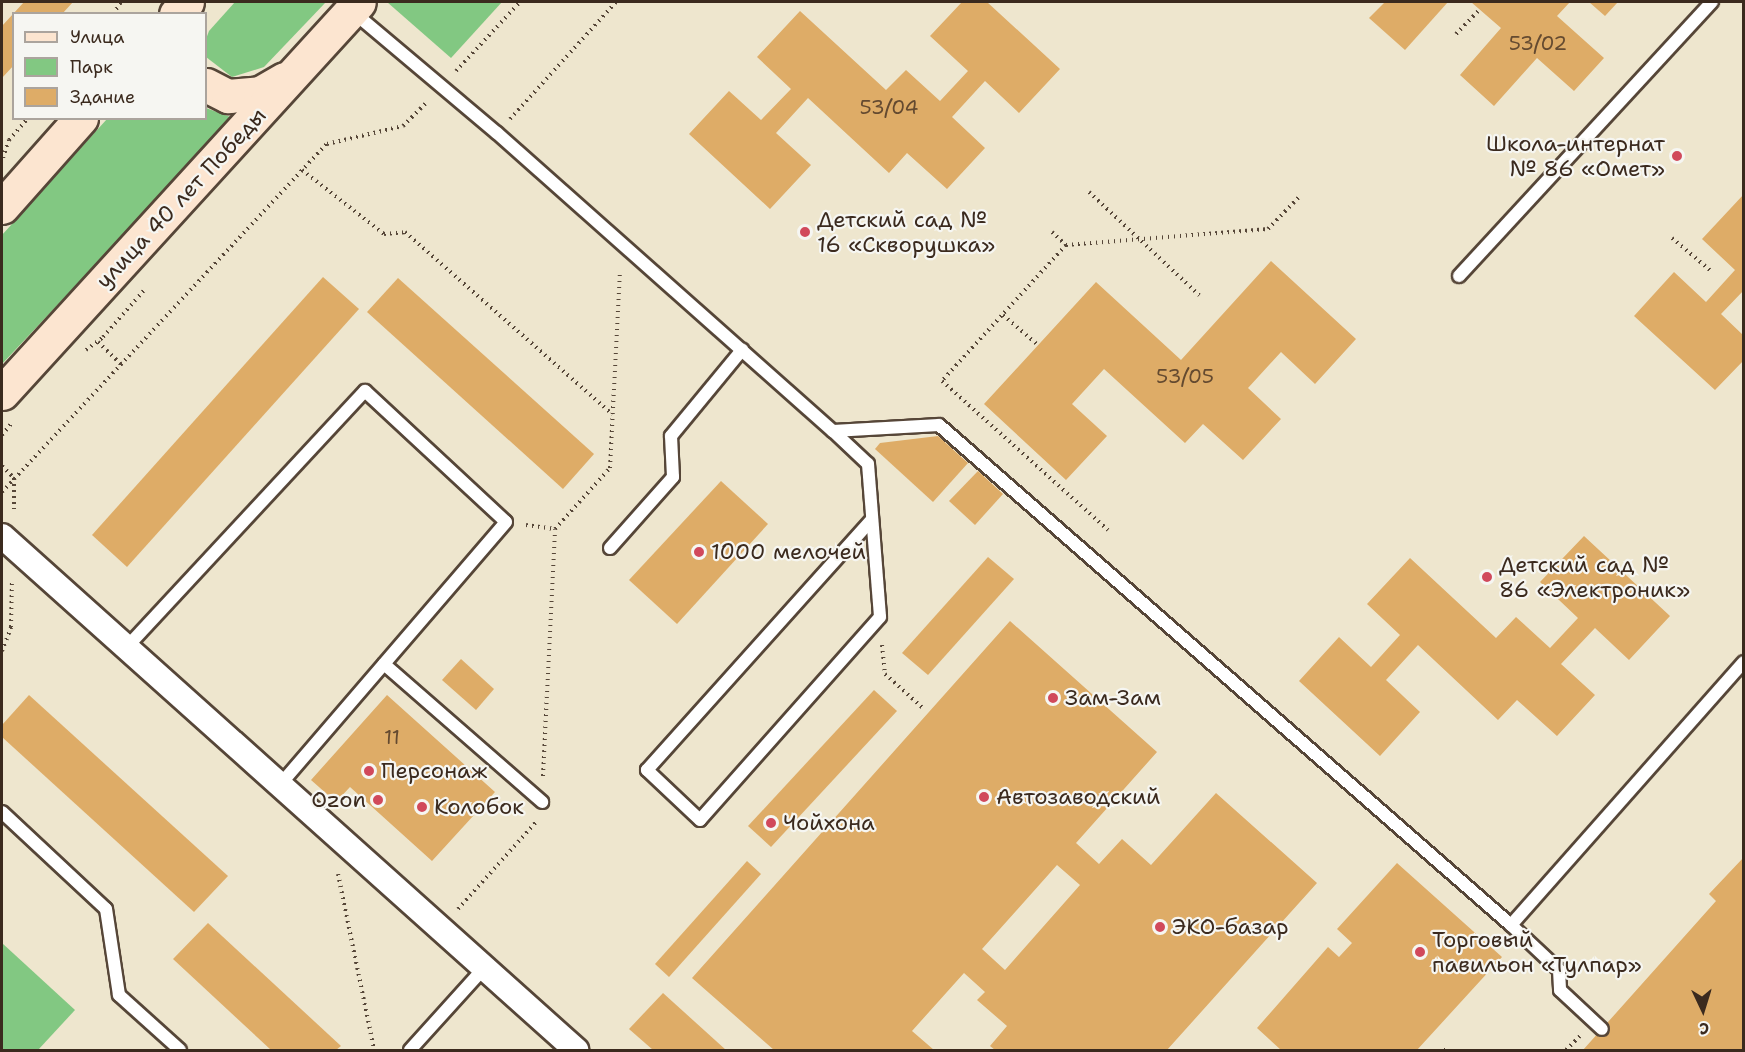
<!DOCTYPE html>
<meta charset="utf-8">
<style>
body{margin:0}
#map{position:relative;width:1745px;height:1052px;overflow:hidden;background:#eee6ce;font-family:"Shantell Sans",sans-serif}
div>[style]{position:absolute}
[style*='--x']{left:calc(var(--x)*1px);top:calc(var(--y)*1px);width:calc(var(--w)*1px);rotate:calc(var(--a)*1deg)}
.green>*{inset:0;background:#82c882}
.building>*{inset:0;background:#deac67}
.path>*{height:4px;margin-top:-2px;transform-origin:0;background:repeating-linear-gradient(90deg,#564638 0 1.5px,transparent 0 6px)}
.roads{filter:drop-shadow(2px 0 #564638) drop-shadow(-2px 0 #564638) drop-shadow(0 2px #564638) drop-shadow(0 -2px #564638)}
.lane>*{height:12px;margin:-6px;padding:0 6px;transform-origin:6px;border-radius:6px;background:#fff}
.street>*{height:24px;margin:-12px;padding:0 12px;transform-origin:12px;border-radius:12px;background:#fff}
.secondary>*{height:33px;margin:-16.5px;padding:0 16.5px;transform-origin:16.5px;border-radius:16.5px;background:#fce5d0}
.dots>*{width:16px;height:16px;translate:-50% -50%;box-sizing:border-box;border:3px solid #f6f6f2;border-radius:50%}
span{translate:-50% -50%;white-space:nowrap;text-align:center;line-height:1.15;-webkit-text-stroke:4.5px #f6f6f2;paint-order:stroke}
.number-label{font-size:20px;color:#644a30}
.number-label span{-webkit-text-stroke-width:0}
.poi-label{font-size:22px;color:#3b2a1e}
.right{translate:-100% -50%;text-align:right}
.left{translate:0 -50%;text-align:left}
.street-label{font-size:22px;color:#3b2a1e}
.frame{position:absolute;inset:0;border:3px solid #3b2a1e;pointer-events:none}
.legend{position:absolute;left:12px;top:12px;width:195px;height:108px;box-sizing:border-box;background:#f6f6f2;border:2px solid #aba49d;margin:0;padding:8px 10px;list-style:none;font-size:18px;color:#3b2a1e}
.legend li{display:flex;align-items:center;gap:12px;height:30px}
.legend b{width:30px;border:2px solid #aba49d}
.north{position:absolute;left:1673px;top:980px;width:60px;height:60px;-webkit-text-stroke:4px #f6f6f2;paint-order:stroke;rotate:176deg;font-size:16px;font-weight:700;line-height:24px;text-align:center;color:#3b2a1e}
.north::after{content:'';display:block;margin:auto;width:21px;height:27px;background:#3b2a1e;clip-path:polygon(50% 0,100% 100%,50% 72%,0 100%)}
</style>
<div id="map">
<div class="green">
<div style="clip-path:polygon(235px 2px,326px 2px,264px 67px,232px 77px,206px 57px,206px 39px,209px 31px)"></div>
<div style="clip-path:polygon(387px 2px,502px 2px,451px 58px)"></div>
<div style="clip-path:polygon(206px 108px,233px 118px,2px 364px,2px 235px,107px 119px,206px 118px)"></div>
<div style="clip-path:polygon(2px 943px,75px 1010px,38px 1050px,2px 1050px)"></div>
</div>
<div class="building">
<div style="clip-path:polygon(24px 2px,73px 2px,62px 14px,14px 14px,14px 65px,2px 78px,2px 26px)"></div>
<div style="clip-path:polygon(962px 2px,987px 2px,1060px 69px,1019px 113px,985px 81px,952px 117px,985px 148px,947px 189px,907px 153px,889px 173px,808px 98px,776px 133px,811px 165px,770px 209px,689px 134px,729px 91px,761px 120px,791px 89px,757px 57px,800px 11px,886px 90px,906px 70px,940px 101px,968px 71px,930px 36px)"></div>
<div style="clip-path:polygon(1385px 2px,1448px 2px,1405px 50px,1369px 18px)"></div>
<div style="clip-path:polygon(1471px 2px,1570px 2px,1557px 16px,1604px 58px,1574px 91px,1537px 58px,1494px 106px,1460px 75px,1501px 28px)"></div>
<div style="clip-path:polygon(1589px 2px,1618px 2px,1605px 16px)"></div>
<div style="clip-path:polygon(1744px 194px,1744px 290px,1721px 314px,1744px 336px,1744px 360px,1715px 390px,1634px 316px,1674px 272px,1706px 302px,1735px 270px,1702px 239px)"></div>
<div style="clip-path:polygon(1271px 261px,1356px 339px,1315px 384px,1281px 352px,1248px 388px,1281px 419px,1243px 460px,1203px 424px,1185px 443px,1104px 369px,1072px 404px,1107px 436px,1066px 480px,984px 404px,1096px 282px,1181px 360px)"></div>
<div style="clip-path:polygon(323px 277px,359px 309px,127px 567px,92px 535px)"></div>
<div style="clip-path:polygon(398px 278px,594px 454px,563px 489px,367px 312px)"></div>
<div style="clip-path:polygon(938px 436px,968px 463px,933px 502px,875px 449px,880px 443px)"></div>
<div style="clip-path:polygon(978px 471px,1003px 494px,975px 525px,949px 501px)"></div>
<div style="clip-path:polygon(721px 481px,768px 524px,677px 624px,629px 580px)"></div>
<div style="clip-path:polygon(1584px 536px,1670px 616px,1629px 660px,1595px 628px,1561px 664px,1595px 695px,1557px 736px,1517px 700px,1498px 720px,1418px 645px,1386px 680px,1420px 712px,1380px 756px,1299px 681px,1339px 637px,1371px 667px,1400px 635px,1367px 604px,1410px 558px,1496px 638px,1516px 617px,1550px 648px,1578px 618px,1540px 582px)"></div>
<div style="clip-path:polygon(988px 557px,1014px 579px,928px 675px,902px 653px)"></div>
<div style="clip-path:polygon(evenodd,1010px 621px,1157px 752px,1076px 843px,1099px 864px,1122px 839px,1151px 865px,1216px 793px,1317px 883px,1167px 1050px,995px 1050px,990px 1046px,1007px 1026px,977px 1000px,985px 992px,964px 973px,912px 1031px,934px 1050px,774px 1050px,692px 978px,1010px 621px,1057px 865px,1080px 885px,1005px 970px,982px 949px,1057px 865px)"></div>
<div style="clip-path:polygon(461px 659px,494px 689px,476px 710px,442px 680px)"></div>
<div style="clip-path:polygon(874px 690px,897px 711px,771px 847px,748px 826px)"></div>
<div style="clip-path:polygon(29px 695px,228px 876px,194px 912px,2px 737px,2px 725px)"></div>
<div style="clip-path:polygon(387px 695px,495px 792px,432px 861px,350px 787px,336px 802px,311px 780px)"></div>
<div style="clip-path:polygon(1744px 857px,1744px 1050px,1583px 1050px,1716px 901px,1709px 894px)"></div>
<div style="clip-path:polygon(747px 861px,761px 874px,669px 977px,655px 964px)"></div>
<div style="clip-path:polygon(1397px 863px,1502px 957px,1417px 1050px,1281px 1050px,1257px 1028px,1328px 947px,1339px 957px,1352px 943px,1337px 929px)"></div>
<div style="clip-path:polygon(208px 923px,341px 1046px,336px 1050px,271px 1050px,173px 959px)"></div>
<div style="clip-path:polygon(663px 993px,726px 1050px,653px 1050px,629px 1029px)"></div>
</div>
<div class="path">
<div style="--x:113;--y:14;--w:14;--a:-56"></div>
<div style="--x:1456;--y:34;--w:35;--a:-46"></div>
<div style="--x:456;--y:71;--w:94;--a:-47.2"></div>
<div style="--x:510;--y:119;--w:158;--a:-47.8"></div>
<div style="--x:3;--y:158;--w:19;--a:-72"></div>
<div style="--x:9;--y:140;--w:29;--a:-49"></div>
<div style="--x:302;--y:170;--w:104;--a:38"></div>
<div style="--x:384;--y:234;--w:21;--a:-5"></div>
<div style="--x:405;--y:232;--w:276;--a:41.3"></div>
<div style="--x:1089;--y:192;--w:151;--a:43.1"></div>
<div style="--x:1052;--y:232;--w:19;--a:43"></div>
<div style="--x:1066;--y:245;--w:203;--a:-4.5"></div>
<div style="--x:1268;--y:229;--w:47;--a:-45.9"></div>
<div style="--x:1672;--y:238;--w:51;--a:40.2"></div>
<div style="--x:1066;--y:245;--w:184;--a:132.4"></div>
<div style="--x:942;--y:381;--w:223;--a:41.9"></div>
<div style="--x:1003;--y:315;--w:46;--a:40.6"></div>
<div style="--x:98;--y:342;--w:32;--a:44"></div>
<div style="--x:86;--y:350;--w:21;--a:-37"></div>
<div style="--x:103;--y:337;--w:65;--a:-48.7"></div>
<div style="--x:2;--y:435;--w:14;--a:-51"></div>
<div style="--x:2;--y:466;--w:17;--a:45"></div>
<div style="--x:14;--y:478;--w:36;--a:90"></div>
<div style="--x:2;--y:492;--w:476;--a:-47"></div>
<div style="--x:327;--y:144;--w:78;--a:-13.3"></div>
<div style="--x:403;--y:126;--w:35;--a:-45"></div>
<div style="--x:526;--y:525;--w:29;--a:8"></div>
<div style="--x:882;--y:645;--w:29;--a:84"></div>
<div style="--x:885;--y:674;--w:52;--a:41.9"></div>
<div style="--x:2;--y:651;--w:26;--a:-69"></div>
<div style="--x:11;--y:627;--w:46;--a:-88.8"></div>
<div style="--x:543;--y:776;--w:247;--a:-87.2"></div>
<div style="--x:555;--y:529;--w:82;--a:-48"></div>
<div style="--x:610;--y:468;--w:197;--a:-87.1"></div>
<div style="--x:338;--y:874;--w:180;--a:78.4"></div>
<div style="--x:458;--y:909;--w:118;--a:-48.1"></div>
<div style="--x:1444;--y:1050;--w:1;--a:0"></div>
<div style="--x:1566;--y:1050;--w:21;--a:-45"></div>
</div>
<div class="roads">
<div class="lane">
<div style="--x:352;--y:11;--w:189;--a:40.1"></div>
<div style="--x:497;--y:133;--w:449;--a:41.6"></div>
<div style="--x:833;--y:431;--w:106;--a:-3.2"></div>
<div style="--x:939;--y:425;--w:760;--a:41.16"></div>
<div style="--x:1511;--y:925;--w:66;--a:43.2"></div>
<div style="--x:1559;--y:970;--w:20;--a:87"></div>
<div style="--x:1560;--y:990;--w:57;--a:42.9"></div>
<div style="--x:1459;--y:276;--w:373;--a:-47.3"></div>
<div style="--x:833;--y:431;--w:48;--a:43.3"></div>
<div style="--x:868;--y:464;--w:153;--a:85.5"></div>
<div style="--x:880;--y:617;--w:271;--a:131.6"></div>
<div style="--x:700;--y:820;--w:73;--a:-136.7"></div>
<div style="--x:647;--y:770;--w:337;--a:-48.1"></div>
<div style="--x:610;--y:548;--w:95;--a:-48.4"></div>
<div style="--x:673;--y:477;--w:41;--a:-92.8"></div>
<div style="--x:671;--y:436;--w:112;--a:-50.5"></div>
<div style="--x:126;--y:648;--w:351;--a:-47.1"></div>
<div style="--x:365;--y:391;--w:192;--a:42.9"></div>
<div style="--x:506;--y:522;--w:347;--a:130.7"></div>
<div style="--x:384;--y:664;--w:210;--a:41.1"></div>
<div style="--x:2;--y:812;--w:142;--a:43"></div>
<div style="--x:106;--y:909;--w:87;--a:81.4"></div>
<div style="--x:119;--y:995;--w:82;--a:42"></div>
<div style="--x:1511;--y:925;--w:351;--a:-48.5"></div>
<div style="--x:410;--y:1050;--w:110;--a:-47.9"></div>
</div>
<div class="street">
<div style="--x:2;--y:536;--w:771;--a:41.84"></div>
</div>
<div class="secondary">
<div style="--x:176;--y:14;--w:16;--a:-47"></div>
<div style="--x:206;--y:85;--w:25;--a:27"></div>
<div style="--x:228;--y:96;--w:32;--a:-5"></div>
<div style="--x:260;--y:93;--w:28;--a:-30"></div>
<div style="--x:2;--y:207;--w:119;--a:-48.4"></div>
<div style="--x:2;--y:393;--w:529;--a:-47.6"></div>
</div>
</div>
<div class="dots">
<div style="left:1677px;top:156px;background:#d1495b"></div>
<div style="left:805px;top:232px;background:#d1495b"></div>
<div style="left:699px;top:552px;background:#d1495b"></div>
<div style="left:1487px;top:577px;background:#d1495b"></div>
<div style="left:1053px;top:698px;background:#d1495b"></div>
<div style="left:369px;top:771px;background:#d1495b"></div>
<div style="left:984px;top:797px;background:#d1495b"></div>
<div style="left:378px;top:800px;background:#d1495b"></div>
<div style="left:422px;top:807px;background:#d1495b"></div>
<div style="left:771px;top:823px;background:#d1495b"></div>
<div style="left:1160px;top:927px;background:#d1495b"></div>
<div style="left:1420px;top:952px;background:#d1495b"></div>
</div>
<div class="number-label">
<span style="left:1538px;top:43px">53/02</span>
<span style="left:889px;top:107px">53/04</span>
<span style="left:1185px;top:376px">53/05</span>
<span style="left:392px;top:737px">11</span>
</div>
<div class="poi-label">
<span class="right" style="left:1665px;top:156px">Школа-интернат<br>№ 86 «Омет»</span>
<span class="left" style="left:817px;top:232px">Детский сад №<br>16 «Скворушка»</span>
<span class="left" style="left:711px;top:552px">1000 мелочей</span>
<span class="left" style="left:1499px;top:577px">Детский сад №<br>86 «Электроник»</span>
<span class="left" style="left:1065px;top:698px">Зам-Зам</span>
<span class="left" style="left:381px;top:771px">Персонаж</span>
<span class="left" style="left:996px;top:797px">Автозаводский</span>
<span class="right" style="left:366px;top:800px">Ozon</span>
<span class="left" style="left:434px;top:807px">Колобок</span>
<span class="left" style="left:783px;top:823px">Чойхона</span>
<span class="left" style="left:1172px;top:927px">ЭКО-базар</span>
<span class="left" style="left:1432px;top:952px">Торговый<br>павильон «Тулпар»</span>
</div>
<div class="street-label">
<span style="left:181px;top:198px;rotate:-47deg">улица 40 лет Победы</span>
</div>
<div class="frame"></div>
<ul class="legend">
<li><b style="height:8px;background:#fce5d0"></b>Улица</li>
<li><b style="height:16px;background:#82c882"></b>Парк</li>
<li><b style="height:16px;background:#deac67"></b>Здание</li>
</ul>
<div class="north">С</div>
</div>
